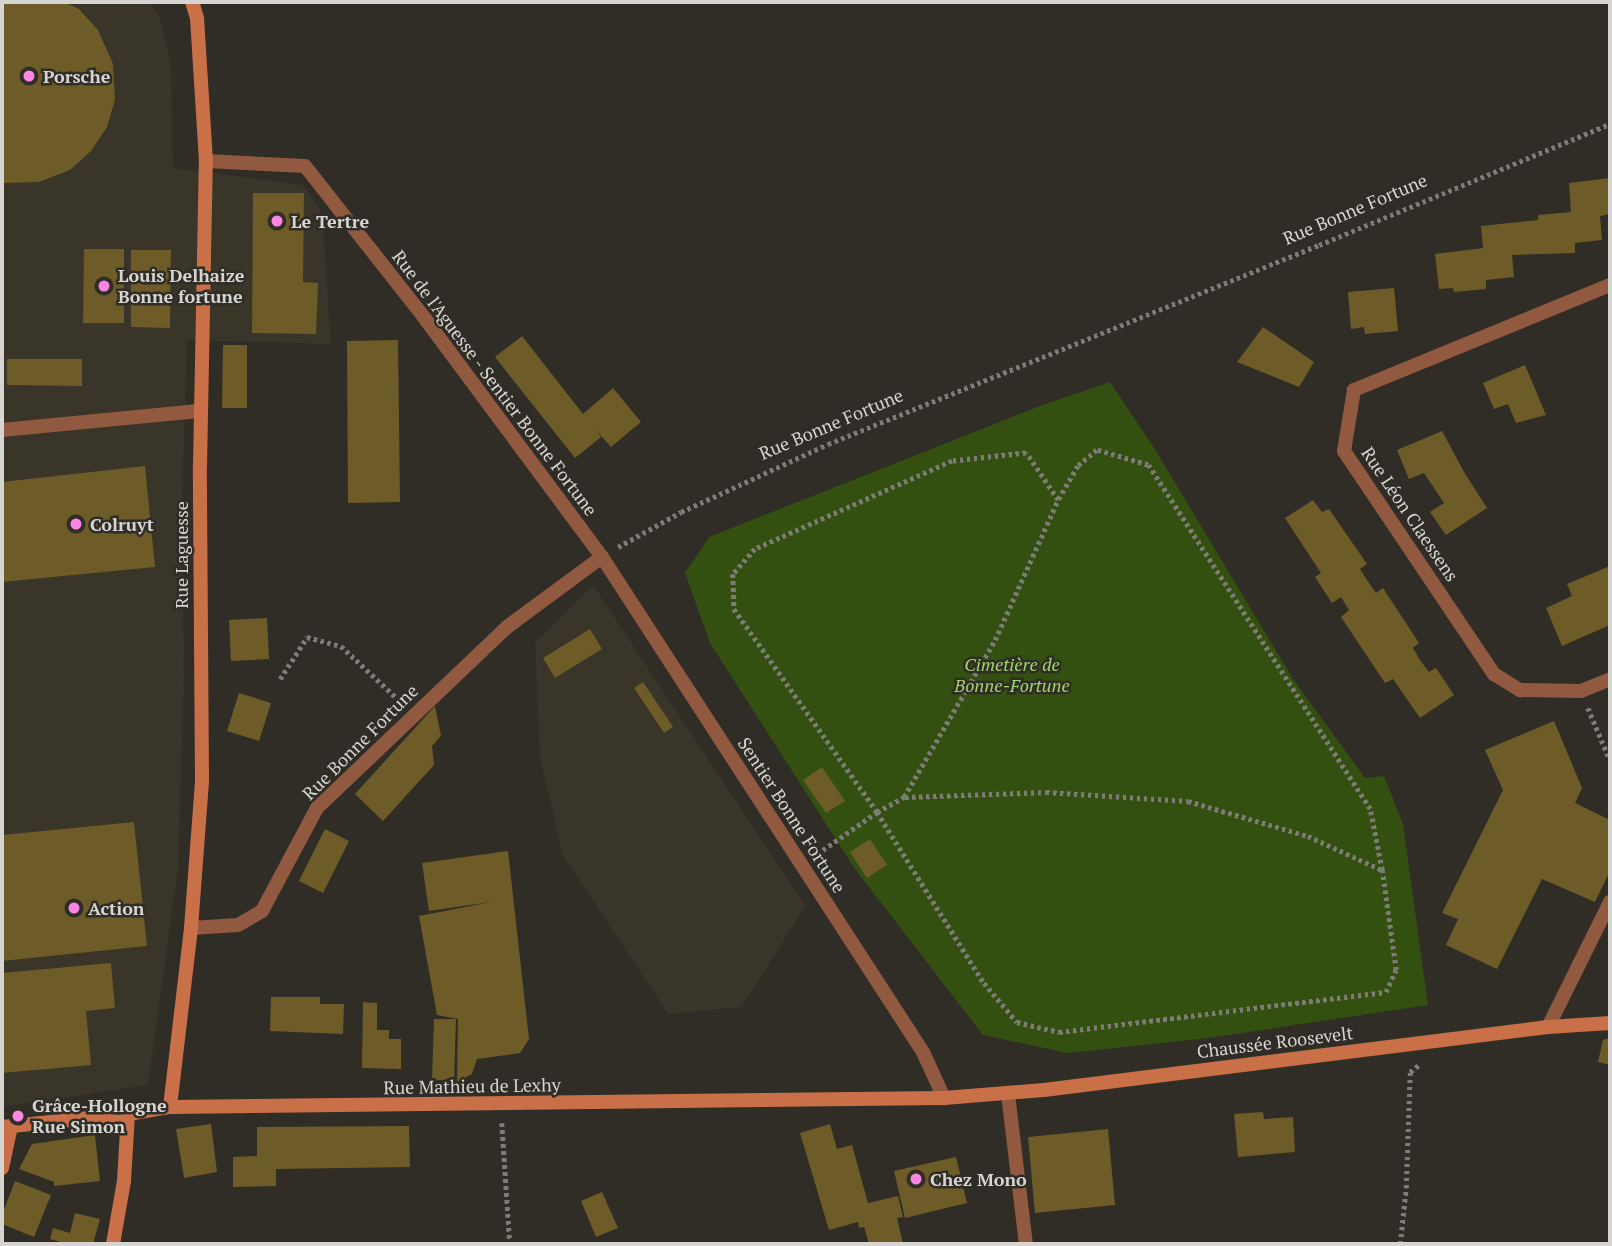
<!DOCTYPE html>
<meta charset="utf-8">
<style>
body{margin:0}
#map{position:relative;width:1612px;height:1246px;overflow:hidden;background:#2f2d26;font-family:"PT Serif",serif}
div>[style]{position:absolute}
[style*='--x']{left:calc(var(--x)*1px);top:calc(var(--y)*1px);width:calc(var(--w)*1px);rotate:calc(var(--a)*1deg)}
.built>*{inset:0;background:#393528}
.green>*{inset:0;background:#345010}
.building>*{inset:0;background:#6d5c27}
.path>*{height:4.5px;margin-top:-2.25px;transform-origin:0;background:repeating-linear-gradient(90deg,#7e7c76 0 3.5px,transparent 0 7px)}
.street>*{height:14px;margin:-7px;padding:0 7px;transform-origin:7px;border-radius:7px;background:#925941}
.secondary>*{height:14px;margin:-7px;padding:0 7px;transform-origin:7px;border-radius:7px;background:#ca7048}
.dots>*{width:19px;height:19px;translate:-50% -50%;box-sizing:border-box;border:4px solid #2f2d26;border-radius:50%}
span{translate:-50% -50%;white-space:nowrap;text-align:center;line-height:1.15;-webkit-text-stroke:5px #2f2d26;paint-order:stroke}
.poi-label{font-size:18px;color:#d7d5d1;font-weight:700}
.left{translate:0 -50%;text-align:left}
.street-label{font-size:18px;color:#d7d5d1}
.park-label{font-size:18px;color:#a0d766;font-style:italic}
.frame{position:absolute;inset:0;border:4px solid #d7d5d1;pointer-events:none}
</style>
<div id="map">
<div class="built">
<div style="clip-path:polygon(2px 2px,150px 2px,160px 17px,171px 66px,173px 168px,303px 185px,322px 212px,331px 344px,187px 340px,182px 498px,184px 680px,178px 868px,148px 1085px,2px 1107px)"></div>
<div style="clip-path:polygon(593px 585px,806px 906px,741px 1007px,668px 1014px,563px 856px,540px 758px,535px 642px)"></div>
</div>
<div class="green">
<div style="clip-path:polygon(1110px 382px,1153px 446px,1293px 679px,1365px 778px,1384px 776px,1403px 824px,1428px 1005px,1209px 1038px,1068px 1053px,983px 1035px,855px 869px,710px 643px,685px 573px,709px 537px,1040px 406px)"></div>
</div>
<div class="building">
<div style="clip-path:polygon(2px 2px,64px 2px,79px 9px,98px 30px,113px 64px,115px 100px,107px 127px,91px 151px,70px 170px,39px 182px,2px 183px)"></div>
<div style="clip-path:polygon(1610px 178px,1610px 214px,1600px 216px,1602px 240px,1575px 243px,1575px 253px,1512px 255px,1514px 277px,1486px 280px,1486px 289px,1454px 292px,1453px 288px,1439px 289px,1435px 254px,1483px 248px,1481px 226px,1538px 220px,1538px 215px,1571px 212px,1569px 183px)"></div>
<div style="clip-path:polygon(253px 193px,304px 193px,303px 282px,318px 283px,316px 334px,252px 333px)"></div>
<div style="clip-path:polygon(84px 249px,124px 249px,124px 323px,83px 323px)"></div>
<div style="clip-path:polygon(131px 250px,171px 250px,170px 328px,131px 327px)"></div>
<div style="clip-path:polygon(1394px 288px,1398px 331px,1365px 334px,1364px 327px,1351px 329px,1348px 292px)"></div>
<div style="clip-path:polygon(1263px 327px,1314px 362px,1299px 387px,1237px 362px)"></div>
<div style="clip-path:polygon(522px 336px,583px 414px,613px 388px,641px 422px,611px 447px,596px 430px,601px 437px,575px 458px,495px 357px)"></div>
<div style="clip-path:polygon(398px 340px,400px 502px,348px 503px,347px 341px)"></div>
<div style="clip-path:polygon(223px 345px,247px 345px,247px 408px,222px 408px)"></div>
<div style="clip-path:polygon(7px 359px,82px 359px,82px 386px,7px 385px)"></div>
<div style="clip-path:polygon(1525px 365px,1546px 415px,1516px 423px,1508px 404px,1494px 409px,1483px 383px)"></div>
<div style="clip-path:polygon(1442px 431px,1464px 472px,1487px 508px,1446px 535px,1430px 512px,1444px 503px,1424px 473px,1409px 479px,1397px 450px)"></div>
<div style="clip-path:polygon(145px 466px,155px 567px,2px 582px,2px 482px)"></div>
<div style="clip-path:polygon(1313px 500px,1322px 512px,1329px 509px,1367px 564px,1360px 569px,1367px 580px,1376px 593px,1383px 588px,1419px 643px,1413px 648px,1420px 660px,1429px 672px,1436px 668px,1454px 695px,1420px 718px,1393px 679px,1385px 683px,1341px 617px,1349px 610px,1341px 597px,1332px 603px,1315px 577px,1321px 573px,1285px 518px)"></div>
<div style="clip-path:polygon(1610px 566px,1610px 625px,1562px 646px,1546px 608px,1572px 596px,1567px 584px)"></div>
<div style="clip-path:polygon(267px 618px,269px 659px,231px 661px,229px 620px)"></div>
<div style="clip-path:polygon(590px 629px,602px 649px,555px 678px,543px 658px)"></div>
<div style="clip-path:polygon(643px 682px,673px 727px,664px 733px,634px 688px)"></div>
<div style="clip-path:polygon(239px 693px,271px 703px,259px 741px,227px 731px)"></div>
<div style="clip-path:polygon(435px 706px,441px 736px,432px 746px,434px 765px,383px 821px,355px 794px)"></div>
<div style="clip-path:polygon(1554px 721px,1582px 788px,1575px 803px,1610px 820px,1610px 871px,1595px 902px,1542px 879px,1497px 969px,1446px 945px,1458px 919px,1442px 913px,1503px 790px,1485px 750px)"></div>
<div style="clip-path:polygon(822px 767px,845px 801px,826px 813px,803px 780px)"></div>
<div style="clip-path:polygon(134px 822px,147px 946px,2px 961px,2px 835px)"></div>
<div style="clip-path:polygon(325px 829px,349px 841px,323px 893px,299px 881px)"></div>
<div style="clip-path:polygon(870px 839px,887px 865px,867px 878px,850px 852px)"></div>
<div style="clip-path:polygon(508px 851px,529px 1039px,520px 1053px,477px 1059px,472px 1074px,457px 1082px,458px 1019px,437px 1015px,419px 916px,491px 902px,429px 911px,422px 863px)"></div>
<div style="clip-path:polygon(111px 963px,115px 1008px,86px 1011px,91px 1065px,2px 1073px,2px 973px)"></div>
<div style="clip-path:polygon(271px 997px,320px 997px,320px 1004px,344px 1004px,343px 1034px,270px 1031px)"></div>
<div style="clip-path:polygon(363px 1002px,377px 1003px,377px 1030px,389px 1030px,389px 1039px,401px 1039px,401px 1069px,362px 1068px)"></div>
<div style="clip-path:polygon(434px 1019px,456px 1019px,454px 1080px,432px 1080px)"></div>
<div style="clip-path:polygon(1610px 1038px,1610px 1065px,1598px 1062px,1603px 1040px)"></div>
<div style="clip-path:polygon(1263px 1112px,1264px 1119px,1293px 1117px,1295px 1152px,1238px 1157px,1234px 1114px)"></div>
<div style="clip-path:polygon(211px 1124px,217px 1172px,184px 1178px,176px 1129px)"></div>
<div style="clip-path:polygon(830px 1124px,837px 1149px,852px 1145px,868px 1203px,898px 1196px,903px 1217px,897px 1218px,903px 1244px,869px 1244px,864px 1227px,859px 1228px,858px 1222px,829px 1230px,800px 1133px)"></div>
<div style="clip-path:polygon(409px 1126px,410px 1167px,276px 1169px,276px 1186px,233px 1187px,233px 1157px,257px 1156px,257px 1127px)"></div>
<div style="clip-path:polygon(1108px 1129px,1115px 1205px,1035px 1213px,1028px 1137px)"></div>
<div style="clip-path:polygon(95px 1135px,100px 1181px,54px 1186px,54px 1182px,19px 1169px,32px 1144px)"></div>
<div style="clip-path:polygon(956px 1157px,967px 1203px,905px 1218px,894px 1171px)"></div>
<div style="clip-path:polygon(15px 1181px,51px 1195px,34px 1237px,2px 1224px,2px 1215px)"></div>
<div style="clip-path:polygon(602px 1192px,618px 1228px,596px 1237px,581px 1201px)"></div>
<div style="clip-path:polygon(75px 1213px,100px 1219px,93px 1244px,68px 1244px,50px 1239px,53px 1228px,70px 1233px)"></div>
</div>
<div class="path">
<div style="--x:618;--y:547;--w:72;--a:-29.1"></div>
<div style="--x:681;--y:512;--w:162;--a:-24.8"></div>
<div style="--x:828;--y:444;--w:530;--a:-22.06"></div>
<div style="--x:1319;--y:245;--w:315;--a:-22.6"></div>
<div style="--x:280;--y:679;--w:50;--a:-57.3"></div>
<div style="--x:307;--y:637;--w:35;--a:15"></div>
<div style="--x:341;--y:646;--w:82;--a:43"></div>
<div style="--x:1588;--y:708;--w:56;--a:67.1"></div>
<div style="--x:905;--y:797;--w:141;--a:-2"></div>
<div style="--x:1046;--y:792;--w:142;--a:3.6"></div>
<div style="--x:1188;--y:801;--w:125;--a:16.3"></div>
<div style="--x:1308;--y:836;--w:81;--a:24.7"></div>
<div style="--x:817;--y:854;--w:73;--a:-35"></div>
<div style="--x:877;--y:812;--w:31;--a:-29"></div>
<div style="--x:904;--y:797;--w:181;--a:-59.9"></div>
<div style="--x:995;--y:640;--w:154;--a:-65.8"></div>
<div style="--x:1058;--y:500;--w:57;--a:-124.2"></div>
<div style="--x:1026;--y:453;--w:74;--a:173.8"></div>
<div style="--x:952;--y:461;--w:216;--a:155.9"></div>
<div style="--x:755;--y:549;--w:33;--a:131"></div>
<div style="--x:733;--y:574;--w:35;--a:88"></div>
<div style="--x:734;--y:609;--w:248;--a:54.8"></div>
<div style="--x:877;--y:812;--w:202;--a:58"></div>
<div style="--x:984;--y:983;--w:51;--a:49.8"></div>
<div style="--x:1017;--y:1022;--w:43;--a:13.4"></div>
<div style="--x:1059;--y:1032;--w:329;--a:-7"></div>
<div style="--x:1386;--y:992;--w:24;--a:-66"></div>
<div style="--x:1396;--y:970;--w:101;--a:-98"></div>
<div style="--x:1382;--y:870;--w:62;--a:-101.1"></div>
<div style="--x:1370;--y:809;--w:409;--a:-122.8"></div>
<div style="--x:1148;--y:465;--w:53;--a:-163.6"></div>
<div style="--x:1097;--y:450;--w:25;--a:140"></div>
<div style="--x:1078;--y:466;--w:39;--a:120"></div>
<div style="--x:502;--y:1123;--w:121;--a:86.2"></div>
<div style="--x:1400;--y:1244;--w:56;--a:-83.9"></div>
<div style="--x:1406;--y:1188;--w:116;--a:-88"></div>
<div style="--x:1410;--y:1072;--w:13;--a:-39"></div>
</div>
<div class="street">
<div style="--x:206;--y:161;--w:99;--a:2.9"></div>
<div style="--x:305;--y:166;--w:196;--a:51.8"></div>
<div style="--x:426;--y:320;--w:295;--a:53.4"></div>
<div style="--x:602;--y:557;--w:590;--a:57.04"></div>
<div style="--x:923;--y:1052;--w:51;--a:65.5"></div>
<div style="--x:1610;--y:285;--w:277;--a:157.7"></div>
<div style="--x:1354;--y:390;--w:62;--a:99.3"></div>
<div style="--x:1344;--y:451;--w:269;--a:56.1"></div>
<div style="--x:1494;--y:674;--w:31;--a:32"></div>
<div style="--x:1520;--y:690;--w:61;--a:0.9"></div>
<div style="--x:1581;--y:691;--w:31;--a:-22"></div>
<div style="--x:2;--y:430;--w:200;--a:-5.5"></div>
<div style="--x:191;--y:928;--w:47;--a:-3.7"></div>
<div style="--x:238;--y:925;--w:28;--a:-30"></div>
<div style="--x:262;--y:911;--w:117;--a:-61.9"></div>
<div style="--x:317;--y:808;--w:262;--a:-43.6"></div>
<div style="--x:507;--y:627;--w:118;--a:-36.4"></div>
<div style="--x:1548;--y:1027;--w:140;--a:-63.6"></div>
<div style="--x:1008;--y:1094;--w:151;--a:83.2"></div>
</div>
<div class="secondary">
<div style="--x:170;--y:1107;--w:180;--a:-83.3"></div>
<div style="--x:191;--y:928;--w:147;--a:-85.7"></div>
<div style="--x:202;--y:781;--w:315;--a:-90.4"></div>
<div style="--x:200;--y:466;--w:305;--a:-88.9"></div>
<div style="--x:206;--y:161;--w:143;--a:-93.6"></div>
<div style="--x:197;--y:18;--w:17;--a:-107"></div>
<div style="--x:2;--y:1127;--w:127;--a:-5.9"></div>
<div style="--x:128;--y:1114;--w:43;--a:-9.5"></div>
<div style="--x:170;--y:1107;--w:774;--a:-0.67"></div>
<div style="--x:944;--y:1098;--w:100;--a:-4.6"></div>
<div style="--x:1044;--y:1090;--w:508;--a:-7.13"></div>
<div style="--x:1548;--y:1027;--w:62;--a:-3.7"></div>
<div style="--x:2;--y:1168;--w:43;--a:-77.9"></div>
<div style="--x:113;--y:1244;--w:64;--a:-80.1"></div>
<div style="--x:124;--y:1181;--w:67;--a:-86.6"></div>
</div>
<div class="dots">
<div style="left:29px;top:76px;background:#fd86e2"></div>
<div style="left:277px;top:221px;background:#fd86e2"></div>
<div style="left:104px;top:286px;background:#fd86e2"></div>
<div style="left:76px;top:524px;background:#fd86e2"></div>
<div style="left:74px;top:908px;background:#fd86e2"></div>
<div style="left:18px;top:1116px;background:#fd86e2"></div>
<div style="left:916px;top:1179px;background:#fd86e2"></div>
</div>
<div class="poi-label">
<span class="left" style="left:43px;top:76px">Porsche</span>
<span class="left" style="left:291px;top:221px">Le Tertre</span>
<span class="left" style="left:118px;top:286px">Louis Delhaize<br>Bonne fortune</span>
<span class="left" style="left:90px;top:524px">Colruyt</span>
<span class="left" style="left:88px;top:908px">Action</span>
<span class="left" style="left:32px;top:1116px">Grâce-Hollogne<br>Rue Simon</span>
<span class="left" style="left:930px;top:1179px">Chez Mono</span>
</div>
<div class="street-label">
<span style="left:1355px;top:209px;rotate:-23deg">Rue Bonne Fortune</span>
<span style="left:495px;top:383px;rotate:53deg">Rue de l'Aguesse - Sentier Bonne Fortune</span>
<span style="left:831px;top:424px;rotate:-23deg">Rue Bonne Fortune</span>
<span style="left:1410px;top:514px;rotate:56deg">Rue Léon Claessens</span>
<span style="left:181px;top:555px;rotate:-90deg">Rue Laguesse</span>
<span style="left:360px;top:742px;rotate:-45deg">Rue Bonne Fortune</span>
<span style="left:792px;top:815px;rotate:57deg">Sentier Bonne Fortune</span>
<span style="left:1275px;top:1042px;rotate:-7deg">Chaussée Roosevelt</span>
<span style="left:472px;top:1086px;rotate:-1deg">Rue Mathieu de Lexhy</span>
</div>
<div class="park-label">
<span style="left:1012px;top:675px">Cimetière de<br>Bonne-Fortune</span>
</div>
<div class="frame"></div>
</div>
